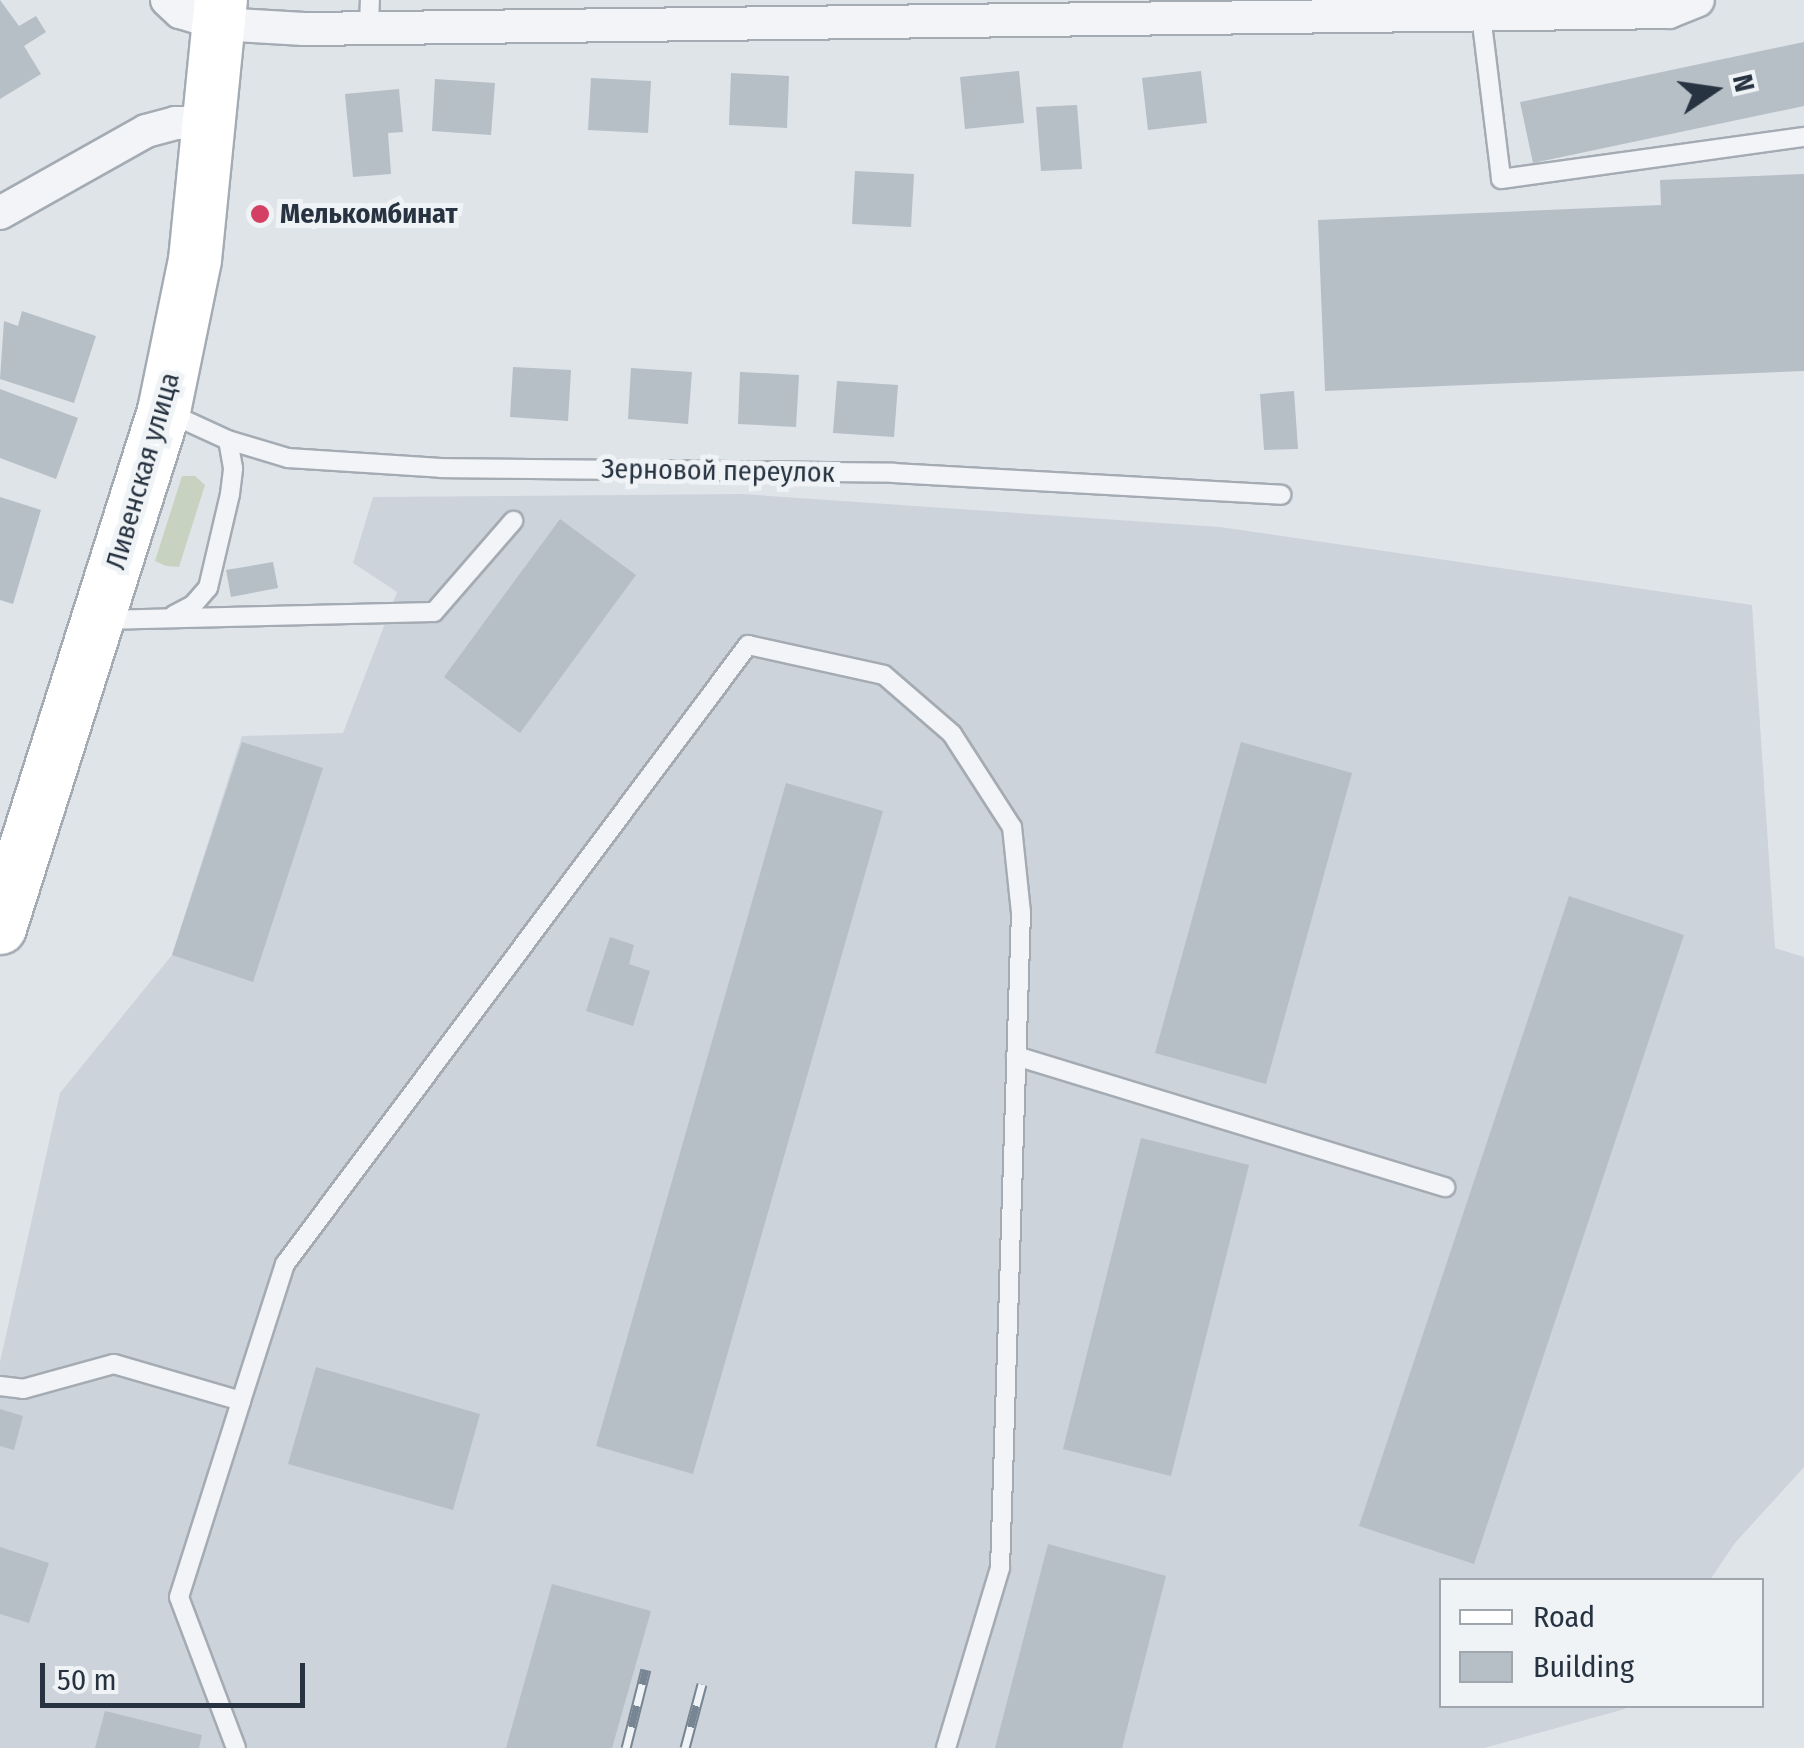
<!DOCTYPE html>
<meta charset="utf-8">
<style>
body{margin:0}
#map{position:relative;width:1804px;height:1748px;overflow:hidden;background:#dfe4e9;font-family:"Fira Sans Condensed",sans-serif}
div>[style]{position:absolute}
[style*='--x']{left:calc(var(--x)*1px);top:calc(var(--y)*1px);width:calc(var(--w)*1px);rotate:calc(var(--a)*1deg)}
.built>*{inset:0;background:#cdd3db}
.green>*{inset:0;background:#c7d3c0}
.building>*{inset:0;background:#b6bec6}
.roads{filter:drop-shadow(2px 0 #a4abb3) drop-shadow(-2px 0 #a4abb3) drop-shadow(0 2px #a4abb3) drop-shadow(0 -2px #a4abb3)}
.lane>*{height:18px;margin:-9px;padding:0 9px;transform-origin:9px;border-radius:9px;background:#f2f4f7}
.street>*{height:32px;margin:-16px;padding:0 16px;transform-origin:16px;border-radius:16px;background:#f2f4f7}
.primary>*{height:52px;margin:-26px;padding:0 26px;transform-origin:26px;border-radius:26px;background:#fff}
.rail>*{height:11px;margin-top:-5.5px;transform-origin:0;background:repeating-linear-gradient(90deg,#eff3f6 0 22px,#788593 0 44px);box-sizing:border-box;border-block:2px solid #788593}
.dots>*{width:28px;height:28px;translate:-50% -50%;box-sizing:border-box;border:5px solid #eff3f6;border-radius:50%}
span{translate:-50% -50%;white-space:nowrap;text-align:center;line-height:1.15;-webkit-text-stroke:10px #eff3f6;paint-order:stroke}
.poi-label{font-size:28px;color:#273341;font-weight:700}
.left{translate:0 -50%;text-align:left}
.street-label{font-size:28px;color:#273341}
.legend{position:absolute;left:1439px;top:1578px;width:325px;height:130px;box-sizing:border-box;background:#eff3f6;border:2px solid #9fa6ae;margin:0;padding:12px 18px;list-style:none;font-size:30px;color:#273341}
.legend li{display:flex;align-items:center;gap:20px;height:50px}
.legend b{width:50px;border:2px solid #9fa6ae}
.north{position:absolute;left:1664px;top:40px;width:100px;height:100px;-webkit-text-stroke:8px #eff3f6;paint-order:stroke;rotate:77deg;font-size:28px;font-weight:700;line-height:40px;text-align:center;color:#273341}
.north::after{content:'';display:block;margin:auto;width:35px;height:45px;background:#273341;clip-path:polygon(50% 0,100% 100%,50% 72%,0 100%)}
.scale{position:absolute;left:40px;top:1663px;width:265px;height:45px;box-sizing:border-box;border:5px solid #273341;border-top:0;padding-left:12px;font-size:30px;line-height:35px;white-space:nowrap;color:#273341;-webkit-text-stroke:8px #eff3f6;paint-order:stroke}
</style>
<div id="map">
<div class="built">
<div style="clip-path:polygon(742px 494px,1220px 527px,1752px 605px,1775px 948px,1804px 957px,1804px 1467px,1735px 1543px,1710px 1580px,1442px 1580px,1442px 1706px,1627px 1706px,1625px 1709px,1484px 1748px,0 1748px,0 1362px,60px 1093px,172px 955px,242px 736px,343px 733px,397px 592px,353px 563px,373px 497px)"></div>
</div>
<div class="green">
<div style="clip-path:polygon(182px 476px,195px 476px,205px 485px,179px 567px,166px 566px,155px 561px)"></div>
</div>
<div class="building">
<div style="clip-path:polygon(0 0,19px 26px,36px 16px,46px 32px,24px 46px,41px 74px,0 99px)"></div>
<div style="clip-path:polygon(1804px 42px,1804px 106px,1533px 163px,1520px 102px)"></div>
<div style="clip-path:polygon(1019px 71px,1024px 123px,965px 129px,960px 77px)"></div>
<div style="clip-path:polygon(1201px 71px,1207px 123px,1148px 130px,1142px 78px)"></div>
<div style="clip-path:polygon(731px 73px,789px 76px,787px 128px,729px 125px)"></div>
<div style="clip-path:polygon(591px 78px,651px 81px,648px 133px,588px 130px)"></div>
<div style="clip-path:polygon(435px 79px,495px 83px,491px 135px,432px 131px)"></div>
<div style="clip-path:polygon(399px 89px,403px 132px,388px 133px,391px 174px,353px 177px,345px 94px)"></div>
<div style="clip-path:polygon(1077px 105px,1082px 169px,1041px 171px,1036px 107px)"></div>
<div style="clip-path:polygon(855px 171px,914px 174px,911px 227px,852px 224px)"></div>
<div style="clip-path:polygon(1804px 174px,1804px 371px,1325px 391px,1318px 220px,1661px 205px,1660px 180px)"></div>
<div style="clip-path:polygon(22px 311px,96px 336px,74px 403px,0 379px,4px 321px,18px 326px)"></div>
<div style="clip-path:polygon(513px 367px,571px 370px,568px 421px,510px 417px)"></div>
<div style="clip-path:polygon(631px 368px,692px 372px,688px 424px,628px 419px)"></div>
<div style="clip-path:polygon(740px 372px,799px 375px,796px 427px,738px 424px)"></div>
<div style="clip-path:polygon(837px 381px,898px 385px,894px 437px,833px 433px)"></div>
<div style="clip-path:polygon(0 389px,78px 418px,56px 479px,0 458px)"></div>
<div style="clip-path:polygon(1294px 391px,1298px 449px,1264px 450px,1260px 394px)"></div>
<div style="clip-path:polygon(0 497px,41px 510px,13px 604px,0 600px)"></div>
<div style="clip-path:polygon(560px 519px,636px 575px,520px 733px,444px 677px)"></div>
<div style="clip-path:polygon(273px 562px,278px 588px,231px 597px,226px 570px)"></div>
<div style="clip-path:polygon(242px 742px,323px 768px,253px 982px,172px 955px)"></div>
<div style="clip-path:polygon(1241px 742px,1352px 773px,1266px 1084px,1155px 1053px)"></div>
<div style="clip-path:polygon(786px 783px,883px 811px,693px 1474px,596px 1446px)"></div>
<div style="clip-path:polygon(1569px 896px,1684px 935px,1474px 1564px,1359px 1526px)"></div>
<div style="clip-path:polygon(610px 937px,634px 945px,629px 964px,650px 971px,633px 1026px,586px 1011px)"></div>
<div style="clip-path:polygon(1141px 1138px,1249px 1165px,1171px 1476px,1063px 1449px)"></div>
<div style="clip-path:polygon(316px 1367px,480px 1414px,453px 1510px,288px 1464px)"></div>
<div style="clip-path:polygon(0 1409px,23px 1416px,14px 1450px,0 1446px)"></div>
<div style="clip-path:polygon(1048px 1544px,1166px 1576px,1122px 1748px,995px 1748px)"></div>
<div style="clip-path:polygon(0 1547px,49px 1563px,29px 1623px,0 1614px)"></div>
<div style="clip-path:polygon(552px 1584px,651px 1611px,612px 1748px,506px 1748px)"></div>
<div style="clip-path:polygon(105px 1711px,202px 1735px,199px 1748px,95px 1748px)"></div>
</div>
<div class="roads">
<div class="lane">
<div style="--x:1481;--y:15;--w:165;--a:83"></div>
<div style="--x:1501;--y:179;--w:306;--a:-7.9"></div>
<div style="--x:369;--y:26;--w:26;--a:-88"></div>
<div style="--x:169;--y:413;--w:65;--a:24.6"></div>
<div style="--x:228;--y:440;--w:63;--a:16.7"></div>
<div style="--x:288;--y:458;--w:153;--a:3.7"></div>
<div style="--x:441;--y:468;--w:452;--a:0.6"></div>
<div style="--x:893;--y:473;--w:389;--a:3.2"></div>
<div style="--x:174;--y:615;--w:21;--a:-28"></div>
<div style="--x:193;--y:605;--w:23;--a:-49"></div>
<div style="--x:208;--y:588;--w:97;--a:-76.8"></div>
<div style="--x:230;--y:494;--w:26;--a:-83"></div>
<div style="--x:233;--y:468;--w:28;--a:-100"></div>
<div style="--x:101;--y:620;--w:333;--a:-1.4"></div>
<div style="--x:434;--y:612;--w:121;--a:-49"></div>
<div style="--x:1016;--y:1056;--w:449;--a:17"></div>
<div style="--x:0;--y:1386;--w:23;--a:7"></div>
<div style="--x:23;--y:1389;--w:94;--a:-15.4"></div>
<div style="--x:114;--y:1364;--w:132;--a:16.2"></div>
<div style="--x:241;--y:1401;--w:144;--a:-72.2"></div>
<div style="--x:285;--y:1264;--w:773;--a:-53.2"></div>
<div style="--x:748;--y:645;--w:139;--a:12.4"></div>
<div style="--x:884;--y:675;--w:90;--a:40.9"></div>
<div style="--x:952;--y:734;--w:111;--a:57.2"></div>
<div style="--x:1012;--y:827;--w:85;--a:84"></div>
<div style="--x:1021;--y:912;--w:656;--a:91.83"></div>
<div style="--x:1000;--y:1568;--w:188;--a:106.7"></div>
<div style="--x:236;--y:1748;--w:161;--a:-110.7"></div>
<div style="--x:179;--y:1597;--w:206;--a:-72.4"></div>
</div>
<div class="street">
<div style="--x:167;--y:0;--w:18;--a:43"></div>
<div style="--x:180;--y:12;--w:41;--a:17.1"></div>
<div style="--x:219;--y:24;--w:85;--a:3.4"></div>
<div style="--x:304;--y:29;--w:1365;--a:-0.71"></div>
<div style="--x:1669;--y:12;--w:31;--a:-22"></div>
<div style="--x:0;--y:213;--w:167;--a:-29.3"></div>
<div style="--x:146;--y:131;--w:30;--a:-15"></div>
<div style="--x:175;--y:123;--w:36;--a:0"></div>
</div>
<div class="primary">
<div style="--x:0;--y:928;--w:542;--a:-72.4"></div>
<div style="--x:164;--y:411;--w:154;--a:-78.4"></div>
<div style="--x:195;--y:260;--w:261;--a:-84.3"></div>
</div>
</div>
<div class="rail">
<div style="--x:626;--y:1748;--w:81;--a:-75.8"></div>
<div style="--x:685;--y:1748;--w:66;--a:-75.1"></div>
</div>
<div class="dots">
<div style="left:260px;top:214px;background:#d34063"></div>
</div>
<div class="poi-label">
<span class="left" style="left:280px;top:214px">Мелькомбинат</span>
</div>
<div class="street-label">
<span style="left:143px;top:471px;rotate:-74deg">Ливенская улица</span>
<span style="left:718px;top:471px;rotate:1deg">Зерновой переулок</span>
</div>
<ul class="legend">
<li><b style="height:12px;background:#fff"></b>Road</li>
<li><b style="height:28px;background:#b6bec6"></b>Building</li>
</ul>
<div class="north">N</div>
<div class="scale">50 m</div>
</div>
